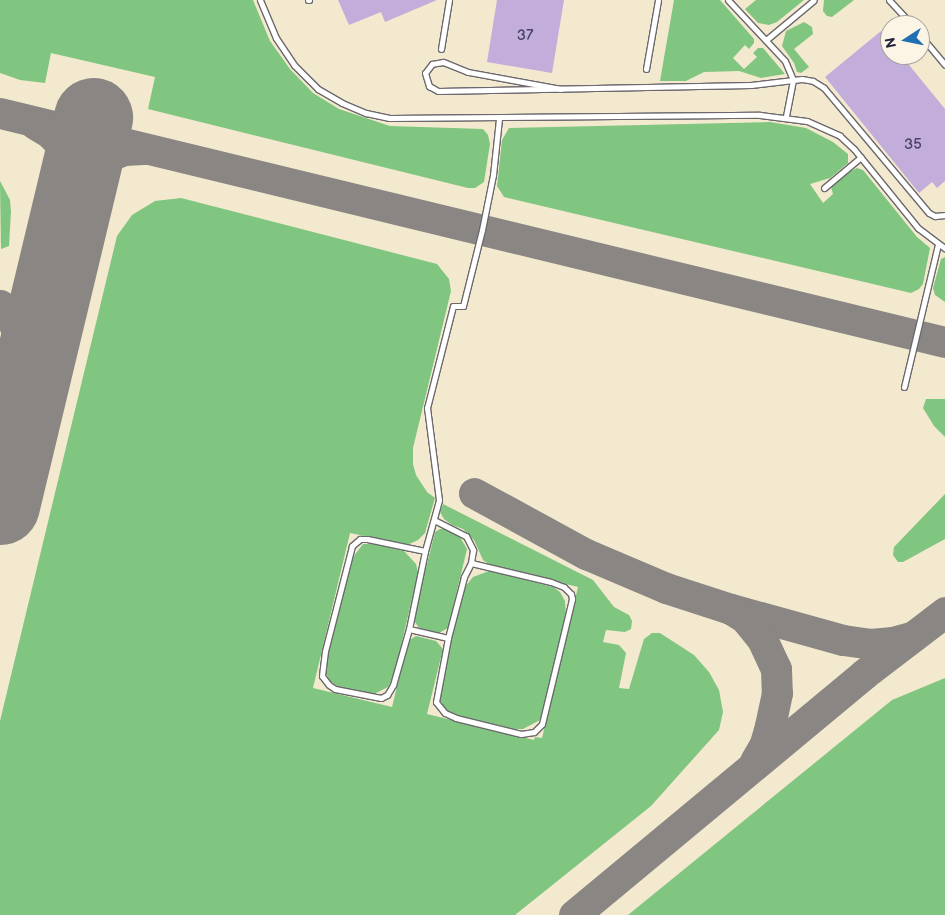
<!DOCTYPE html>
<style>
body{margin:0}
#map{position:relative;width:945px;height:915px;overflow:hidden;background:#f3e9ce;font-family:"Balsamiq Sans",sans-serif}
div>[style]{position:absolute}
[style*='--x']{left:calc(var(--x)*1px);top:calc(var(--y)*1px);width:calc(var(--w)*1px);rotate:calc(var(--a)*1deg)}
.green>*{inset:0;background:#80c580}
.taxiway>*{height:31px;margin:-15.5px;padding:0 15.5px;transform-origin:15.5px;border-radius:15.5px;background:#8a8684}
.runway>*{height:79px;margin:-39.5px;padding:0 39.5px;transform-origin:39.5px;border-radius:39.5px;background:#8a8684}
.building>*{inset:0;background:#c3addb}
.roads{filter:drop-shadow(1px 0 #6b686e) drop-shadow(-1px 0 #6b686e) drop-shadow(0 1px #6b686e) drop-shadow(0 -1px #6b686e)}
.lane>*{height:5px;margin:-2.5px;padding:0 2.5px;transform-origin:2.5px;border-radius:2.5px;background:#fff}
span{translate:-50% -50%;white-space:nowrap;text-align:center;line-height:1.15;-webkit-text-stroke:4.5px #fcf5e5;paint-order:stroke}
.number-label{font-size:15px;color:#4a4563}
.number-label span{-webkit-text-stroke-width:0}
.north{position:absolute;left:880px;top:15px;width:50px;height:50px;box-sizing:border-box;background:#fcf5e5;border:1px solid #a5a1a1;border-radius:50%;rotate:259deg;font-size:14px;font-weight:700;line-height:20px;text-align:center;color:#22223b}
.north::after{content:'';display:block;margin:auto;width:18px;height:22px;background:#1f6fb2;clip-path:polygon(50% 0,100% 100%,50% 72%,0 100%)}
</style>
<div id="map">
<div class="green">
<div style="clip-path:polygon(0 0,253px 0,270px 41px,290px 69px,313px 93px,339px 109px,390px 126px,483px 129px,488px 135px,490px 144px,484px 182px,475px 188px,468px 188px,148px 109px,155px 77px,51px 53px,45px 83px,20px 80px,0 73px)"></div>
<div style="clip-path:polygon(674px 0,720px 0,754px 39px,754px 43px,749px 49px,745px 45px,733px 58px,744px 69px,757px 57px,753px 53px,758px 48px,763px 48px,785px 74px,761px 78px,739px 71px,704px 72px,686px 81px,660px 81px)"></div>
<div style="clip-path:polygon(756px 0,804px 0,777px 22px,769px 25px,758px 23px,745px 9px)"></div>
<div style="clip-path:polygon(824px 0,854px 0,832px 17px,827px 16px,823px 11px)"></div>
<div style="clip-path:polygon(804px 22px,812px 27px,813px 34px,794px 49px,809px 67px,801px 73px,797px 72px,794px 63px,782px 46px,786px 31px)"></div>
<div style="clip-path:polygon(770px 122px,806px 128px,833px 142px,848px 154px,848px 163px,830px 178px,810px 184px,823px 203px,833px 194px,831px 187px,851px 171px,857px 168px,863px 170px,917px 237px,930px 248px,923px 284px,919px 289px,911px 293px,504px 197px,497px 186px,502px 140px,509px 128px)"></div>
<div style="clip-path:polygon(0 181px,10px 200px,11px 212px,9px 246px,1px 249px)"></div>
<div style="clip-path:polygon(181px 198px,437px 264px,449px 279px,451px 291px,413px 448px,413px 464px,416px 475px,427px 492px,435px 498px,425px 533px,418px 540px,407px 545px,350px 533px,313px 688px,392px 707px,408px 641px,416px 636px,436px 641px,443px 649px,427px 714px,534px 740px,535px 737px,542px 738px,578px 587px,490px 565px,483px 560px,474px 540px,463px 529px,452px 525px,444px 519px,440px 512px,443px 504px,593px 580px,614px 607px,629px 615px,632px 621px,631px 629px,625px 632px,606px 630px,603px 642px,619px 645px,626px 653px,619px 688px,629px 689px,644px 639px,652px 633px,660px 633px,694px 655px,709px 672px,719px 690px,723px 712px,719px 730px,651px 806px,515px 915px,0 915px,0 721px,117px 236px,132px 215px,155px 201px)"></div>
<div style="clip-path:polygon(945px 257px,945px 302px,935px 295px,933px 288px,941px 259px)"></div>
<div style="clip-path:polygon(926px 399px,945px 399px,945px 437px,934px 426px,923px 408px)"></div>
<div style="clip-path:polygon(945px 494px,945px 539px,903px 562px,898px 562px,893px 555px,894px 547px)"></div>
<div style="clip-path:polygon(440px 529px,447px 529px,460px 537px,467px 549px,448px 628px,439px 633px,419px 628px,413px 619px,435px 532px)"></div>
<div style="clip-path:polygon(363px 544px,374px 544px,404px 551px,416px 564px,418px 573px,394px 676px,388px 687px,372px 695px,342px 689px,330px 681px,326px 673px,325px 659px,347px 565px)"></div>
<div style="clip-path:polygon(489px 571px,553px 587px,560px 592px,565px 601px,566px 617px,540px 720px,523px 729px,514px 729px,455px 715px,445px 709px,441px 701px,439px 687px,465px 587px,473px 577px)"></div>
<div style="clip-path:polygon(945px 678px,945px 915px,628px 915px,892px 700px)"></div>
</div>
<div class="taxiway">
<div style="--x:0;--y:113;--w:972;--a:13.62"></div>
<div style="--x:35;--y:124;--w:17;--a:31"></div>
<div style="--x:50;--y:133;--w:21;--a:47"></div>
<div style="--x:64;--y:148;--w:12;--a:66"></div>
<div style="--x:69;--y:159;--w:36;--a:80"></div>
<div style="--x:75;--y:194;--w:36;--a:-52"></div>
<div style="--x:97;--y:166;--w:16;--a:-40"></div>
<div style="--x:109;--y:156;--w:16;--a:-22"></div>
<div style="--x:124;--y:150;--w:19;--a:-3"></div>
<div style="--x:0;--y:305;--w:17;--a:50"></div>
<div style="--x:11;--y:318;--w:21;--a:65"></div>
<div style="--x:20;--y:337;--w:25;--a:74"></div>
<div style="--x:27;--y:361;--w:25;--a:85"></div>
<div style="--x:474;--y:493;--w:128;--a:28.6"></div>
<div style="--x:586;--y:554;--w:87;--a:23"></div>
<div style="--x:666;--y:588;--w:68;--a:17.9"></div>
<div style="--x:731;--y:609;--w:116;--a:15.5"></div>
<div style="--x:843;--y:640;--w:27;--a:8"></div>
<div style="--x:870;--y:644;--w:23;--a:-5"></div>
<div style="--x:893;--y:642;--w:18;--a:-16"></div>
<div style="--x:734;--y:611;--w:13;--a:32"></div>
<div style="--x:745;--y:618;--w:27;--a:51"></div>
<div style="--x:762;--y:639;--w:33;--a:65"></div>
<div style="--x:776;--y:669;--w:24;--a:88"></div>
<div style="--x:777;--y:693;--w:34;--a:102"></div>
<div style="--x:770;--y:726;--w:19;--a:106"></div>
<div style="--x:765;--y:744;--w:20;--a:120"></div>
<div style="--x:574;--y:915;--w:377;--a:-39.7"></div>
<div style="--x:864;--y:674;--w:102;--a:-37.4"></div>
</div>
<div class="runway">
<div style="--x:0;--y:505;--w:399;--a:-76.5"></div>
</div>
<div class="building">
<div style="clip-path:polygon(338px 0,437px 0,385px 22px,381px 12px,349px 25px)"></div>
<div style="clip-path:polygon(497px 0,564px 0,552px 73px,487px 62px)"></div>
<div style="clip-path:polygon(881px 31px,890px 42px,890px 55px,901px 55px,945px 109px,945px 181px,937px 188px,932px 182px,919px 193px,825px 77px)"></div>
</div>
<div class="roads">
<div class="lane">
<div style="--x:260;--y:0;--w:41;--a:67.2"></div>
<div style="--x:276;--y:38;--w:32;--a:56"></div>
<div style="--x:294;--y:65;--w:34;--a:45"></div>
<div style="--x:318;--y:89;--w:28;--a:30"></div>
<div style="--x:342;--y:103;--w:26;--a:23"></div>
<div style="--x:366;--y:113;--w:24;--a:12"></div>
<div style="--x:389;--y:118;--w:371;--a:-0.5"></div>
<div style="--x:760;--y:115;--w:47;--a:7.3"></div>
<div style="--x:807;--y:121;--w:36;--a:24"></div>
<div style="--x:840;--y:136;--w:19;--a:43"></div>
<div style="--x:854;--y:149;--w:102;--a:51"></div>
<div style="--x:918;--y:228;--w:34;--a:37"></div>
<div style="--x:308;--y:0;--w:1;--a:0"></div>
<div style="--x:728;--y:0;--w:83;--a:46.9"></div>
<div style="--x:785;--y:61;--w:21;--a:67"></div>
<div style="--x:793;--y:80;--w:38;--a:101"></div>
<div style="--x:889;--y:0;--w:34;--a:47"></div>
<div style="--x:920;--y:35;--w:39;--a:50"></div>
<div style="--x:766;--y:40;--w:62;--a:-39.8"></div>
<div style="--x:441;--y:49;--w:50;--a:-80.7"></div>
<div style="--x:646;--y:69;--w:70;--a:-80.1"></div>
<div style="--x:561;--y:89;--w:95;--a:-169.6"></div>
<div style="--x:468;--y:72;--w:27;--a:-158"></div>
<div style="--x:443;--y:62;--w:11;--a:170"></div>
<div style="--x:432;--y:64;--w:11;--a:128"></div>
<div style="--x:425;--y:73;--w:14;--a:73"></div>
<div style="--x:429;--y:86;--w:10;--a:29"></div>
<div style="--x:438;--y:91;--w:313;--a:-1.1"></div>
<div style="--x:751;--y:85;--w:51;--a:-6.7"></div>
<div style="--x:802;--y:79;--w:11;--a:10"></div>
<div style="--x:813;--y:81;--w:13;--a:32"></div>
<div style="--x:824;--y:88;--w:163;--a:50"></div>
<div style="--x:929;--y:213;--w:7;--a:27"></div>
<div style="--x:935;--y:216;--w:10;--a:-6"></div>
<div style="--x:824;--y:188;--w:48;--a:-40"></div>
<div style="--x:904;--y:387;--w:147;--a:-76.6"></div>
<div style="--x:434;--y:520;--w:36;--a:27"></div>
<div style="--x:466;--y:536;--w:16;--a:63"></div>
<div style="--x:473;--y:550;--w:13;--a:99"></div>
<div style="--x:471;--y:563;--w:16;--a:117"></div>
<div style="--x:464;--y:577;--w:63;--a:104.7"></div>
<div style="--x:448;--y:638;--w:65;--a:100.6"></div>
<div style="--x:436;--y:702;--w:14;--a:51"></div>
<div style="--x:445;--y:713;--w:12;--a:24"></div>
<div style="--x:456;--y:718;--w:67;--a:13.8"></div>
<div style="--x:521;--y:734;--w:13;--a:-9"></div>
<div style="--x:534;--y:732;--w:11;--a:-45"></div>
<div style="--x:542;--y:724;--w:129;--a:-76.5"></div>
<div style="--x:572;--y:599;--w:5;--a:-101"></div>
<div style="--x:571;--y:594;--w:10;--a:-135"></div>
<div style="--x:564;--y:587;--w:14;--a:-159"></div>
<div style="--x:551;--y:582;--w:82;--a:-166.6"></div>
<div style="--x:425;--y:551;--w:59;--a:-168.3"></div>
<div style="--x:367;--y:539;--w:7;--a:180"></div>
<div style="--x:360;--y:539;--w:11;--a:139"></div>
<div style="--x:352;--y:546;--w:108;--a:104.4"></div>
<div style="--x:325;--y:651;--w:25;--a:97"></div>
<div style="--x:322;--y:676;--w:11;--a:52"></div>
<div style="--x:329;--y:685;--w:7;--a:34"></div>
<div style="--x:335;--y:689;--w:47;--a:11.1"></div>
<div style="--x:381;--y:698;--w:7;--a:-27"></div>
<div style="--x:387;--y:695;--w:12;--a:-59"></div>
<div style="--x:393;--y:685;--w:58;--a:-74.1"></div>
<div style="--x:409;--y:629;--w:80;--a:-78.4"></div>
<div style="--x:425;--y:551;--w:53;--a:-74.6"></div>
<div style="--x:439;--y:500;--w:93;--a:-97.4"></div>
<div style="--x:427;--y:408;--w:105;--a:-75.7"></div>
<div style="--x:453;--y:306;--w:10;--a:0"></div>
<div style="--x:463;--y:306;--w:78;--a:-76"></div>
<div style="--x:482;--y:230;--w:56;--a:-78.7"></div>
<div style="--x:493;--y:175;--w:56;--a:-83.9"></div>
<div style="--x:409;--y:629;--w:40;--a:13"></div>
</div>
</div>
<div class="number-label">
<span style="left:525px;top:36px">37</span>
<span style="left:913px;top:145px">35</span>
</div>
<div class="north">N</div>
</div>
